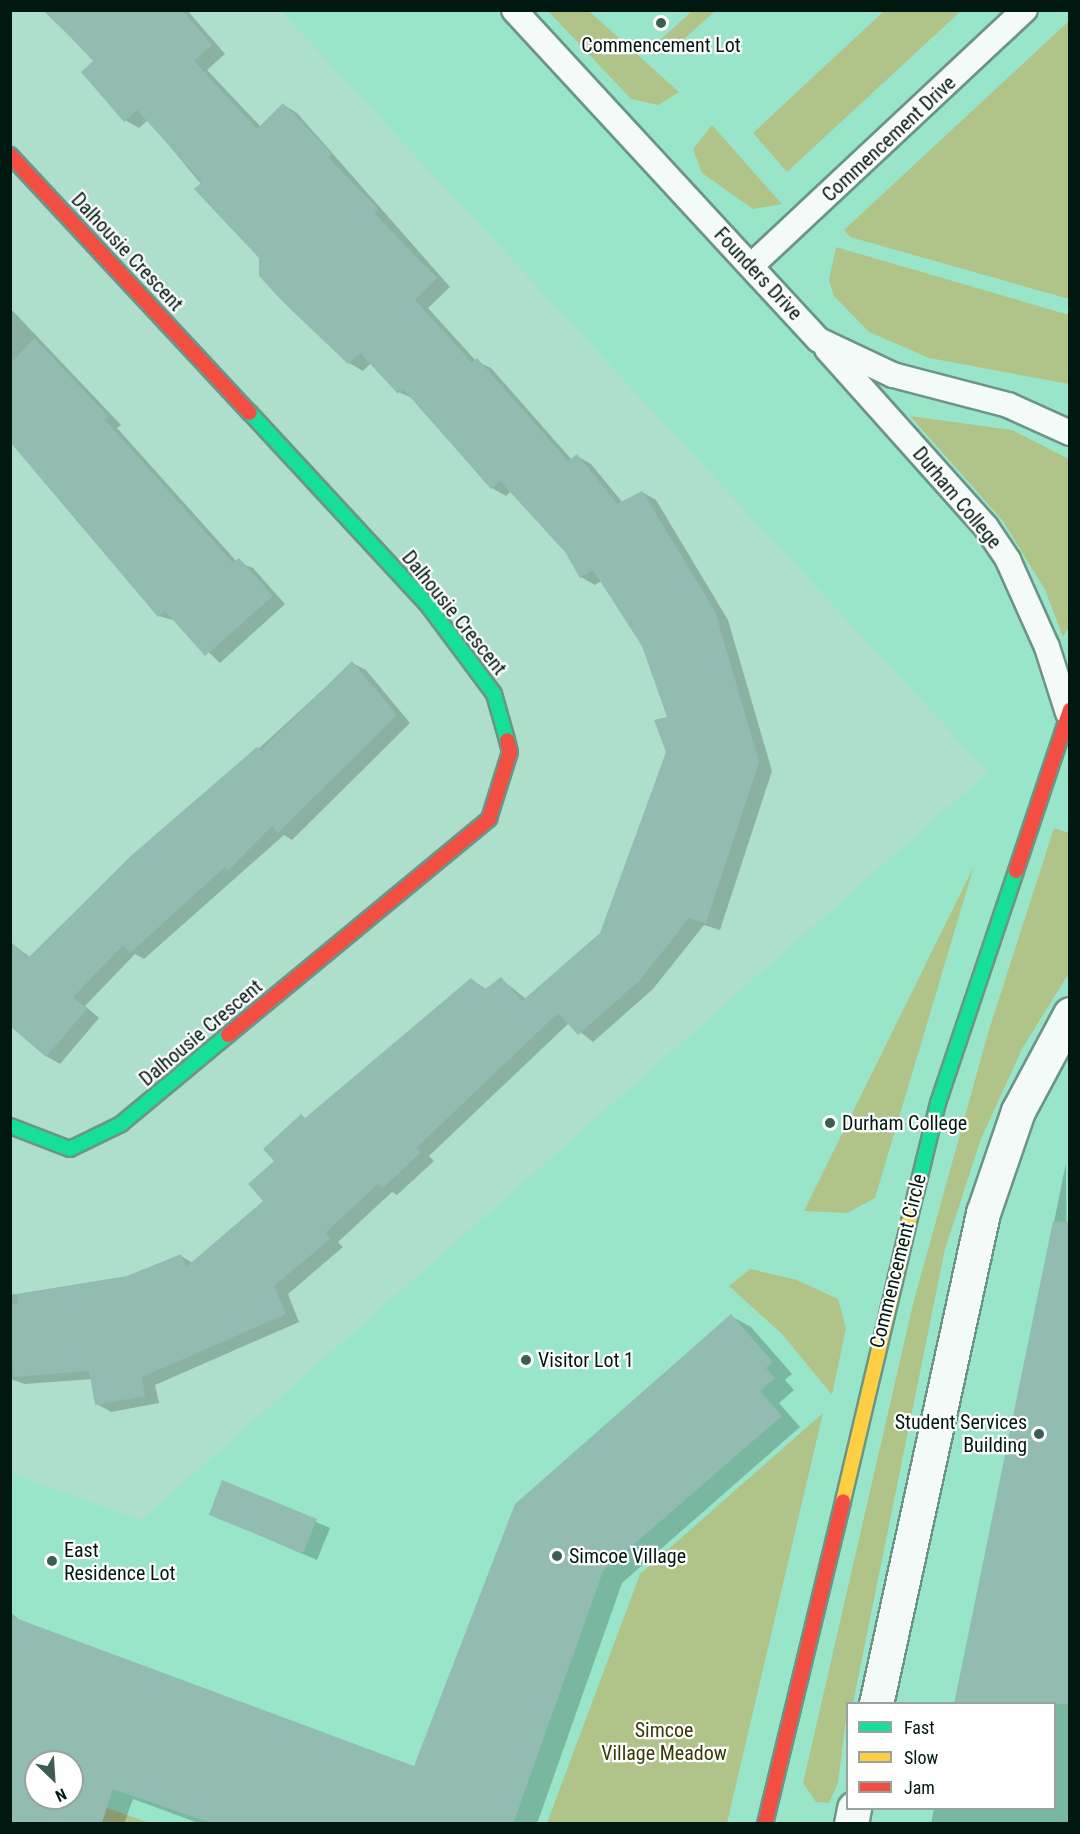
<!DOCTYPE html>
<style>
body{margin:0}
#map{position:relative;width:1080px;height:1834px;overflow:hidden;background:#aedecc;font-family:"Roboto Condensed",sans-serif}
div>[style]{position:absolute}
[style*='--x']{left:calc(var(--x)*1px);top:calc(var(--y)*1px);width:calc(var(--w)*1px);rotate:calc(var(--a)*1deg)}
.built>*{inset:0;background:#99e5c9}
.green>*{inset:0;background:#b0c48a}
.shadow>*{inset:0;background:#0003}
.building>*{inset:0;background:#92bcb2}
.roads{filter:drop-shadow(2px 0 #6c9587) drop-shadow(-2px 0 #6c9587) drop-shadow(0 2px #6c9587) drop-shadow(0 -2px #6c9587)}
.lane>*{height:24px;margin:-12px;padding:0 12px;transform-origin:12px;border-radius:12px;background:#f3faf7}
.street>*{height:33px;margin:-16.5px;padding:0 16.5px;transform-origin:16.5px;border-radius:16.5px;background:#f3faf7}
.fast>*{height:14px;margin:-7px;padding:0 7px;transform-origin:7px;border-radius:7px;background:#16e098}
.slow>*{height:14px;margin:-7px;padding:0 7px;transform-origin:7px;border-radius:7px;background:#ffcf43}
.jam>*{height:14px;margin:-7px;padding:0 7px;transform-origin:7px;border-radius:7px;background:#f24e42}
.dots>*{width:16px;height:16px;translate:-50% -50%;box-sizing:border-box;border:3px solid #fefefe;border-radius:50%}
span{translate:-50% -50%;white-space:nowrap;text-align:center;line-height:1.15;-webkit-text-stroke:4.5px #fefefe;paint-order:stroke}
.poi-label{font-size:20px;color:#00180f}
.left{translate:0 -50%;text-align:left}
.right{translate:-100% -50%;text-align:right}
.street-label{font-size:20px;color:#00180f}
.park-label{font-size:20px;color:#393806}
.frame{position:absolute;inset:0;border:12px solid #00180f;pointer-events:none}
.legend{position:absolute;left:846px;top:1702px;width:210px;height:108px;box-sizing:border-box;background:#fefefe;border:2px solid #98a29e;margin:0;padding:8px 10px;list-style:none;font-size:18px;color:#00180f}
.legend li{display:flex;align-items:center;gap:12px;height:30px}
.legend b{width:30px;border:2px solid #98a29e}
.north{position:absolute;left:24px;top:1750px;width:60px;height:60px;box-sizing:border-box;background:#fefefe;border:2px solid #98a29e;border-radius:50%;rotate:155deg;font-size:16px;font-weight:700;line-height:24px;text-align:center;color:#00180f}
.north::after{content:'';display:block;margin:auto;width:21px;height:27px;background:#3d5d51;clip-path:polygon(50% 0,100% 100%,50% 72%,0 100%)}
</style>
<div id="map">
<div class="built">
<div style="clip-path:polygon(evenodd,281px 11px,1069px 11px,1069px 1823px,11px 1823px,10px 1473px,141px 1520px,988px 772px,281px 11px,848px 1704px,1054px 1704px,1054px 1808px,848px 1808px,848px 1704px,281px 11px,36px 1762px,72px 1762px,72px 1798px,36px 1798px,36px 1762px)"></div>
</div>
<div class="green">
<div style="clip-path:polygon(548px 11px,589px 11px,679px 92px,658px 105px,631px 99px)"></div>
<div style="clip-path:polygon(692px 11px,715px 11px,673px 49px,661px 39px)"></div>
<div style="clip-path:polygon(884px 11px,961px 11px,787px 172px,753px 133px)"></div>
<div style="clip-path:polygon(1069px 21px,1069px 299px,850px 237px,844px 230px)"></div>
<div style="clip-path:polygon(712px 125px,782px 204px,753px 209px,702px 173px,693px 149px)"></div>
<div style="clip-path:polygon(836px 247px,1069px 315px,1069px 384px,929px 358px,869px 332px,834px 296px,829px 280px)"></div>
<div style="clip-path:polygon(910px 416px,1012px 430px,1069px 459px,1070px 625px,1063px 637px,1045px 590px,1003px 521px)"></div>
<div style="clip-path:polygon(1054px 828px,1069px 833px,1069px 973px,1022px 1049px,981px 1139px,945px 1249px,853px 1703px,848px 1704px,838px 1783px,829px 1803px,816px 1802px,803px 1783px,913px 1304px,988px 1033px)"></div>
<div style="clip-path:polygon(974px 866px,875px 1198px,847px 1213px,804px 1211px)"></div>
<div style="clip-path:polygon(750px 1269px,797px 1280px,838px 1299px,846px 1328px,832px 1395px,782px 1334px,729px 1286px)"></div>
<div style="clip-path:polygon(823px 1413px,727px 1823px,547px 1823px,640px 1574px)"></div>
<div style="clip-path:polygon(107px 1808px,150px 1823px,102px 1823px)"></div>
</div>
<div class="shadow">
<div style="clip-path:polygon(43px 10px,187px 10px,225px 54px,207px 70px,261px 127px,284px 105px,297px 113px,450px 287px,428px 308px,476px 361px,491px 368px,572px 460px,577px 456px,591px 464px,623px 503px,642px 492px,656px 500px,728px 620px,772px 771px,720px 930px,704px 925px,653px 989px,593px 1042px,569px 1023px,429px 1156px,434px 1161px,397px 1195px,392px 1192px,338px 1242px,343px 1247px,288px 1294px,299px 1322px,155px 1385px,159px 1403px,111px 1412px,97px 1404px,92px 1379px,25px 1384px,10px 1379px,10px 1295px,128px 1278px,181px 1256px,193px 1263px,265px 1201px,276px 1162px,301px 1116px,306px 1119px,471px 979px,487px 990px,501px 979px,526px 999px,601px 934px,668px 752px,669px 718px,643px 645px,601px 581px,595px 585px,581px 577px,566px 551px,511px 491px,506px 496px,492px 488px,414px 399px,399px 392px,371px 363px,363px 371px,349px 363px,148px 120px,139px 128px,125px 120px,95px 61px)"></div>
<div style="clip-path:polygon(10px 308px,121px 425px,117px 428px,237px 562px,253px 568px,285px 604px,220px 663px,176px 621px,159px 616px,10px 441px)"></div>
<div style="clip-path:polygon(352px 663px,366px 670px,410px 723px,292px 840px,284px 835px,144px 959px,135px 954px,85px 1006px,99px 1018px,60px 1064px,46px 1056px,10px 1024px,10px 942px,31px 958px)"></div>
<div style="clip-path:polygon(1066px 1163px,1070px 1824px,931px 1824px,934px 1808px,1054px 1808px,1054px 1704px,956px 1704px)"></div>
<div style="clip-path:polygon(evenodd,731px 1316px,751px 1327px,792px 1374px,785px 1380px,794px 1390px,779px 1403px,800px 1427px,622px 1583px,537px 1824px,201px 1824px,133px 1799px,124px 1824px,10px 1824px,10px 1612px,22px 1622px,415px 1768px,731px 1316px,36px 1762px,72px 1762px,72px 1798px,36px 1798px,36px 1762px)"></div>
<div style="clip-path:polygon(223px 1482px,330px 1528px,317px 1560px,210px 1514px)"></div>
</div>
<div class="building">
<div style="clip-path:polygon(45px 10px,182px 10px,212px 45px,194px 61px,257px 129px,283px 103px,332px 154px,328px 157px,378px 209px,374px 213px,437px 278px,415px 300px,472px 363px,477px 358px,568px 461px,577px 454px,617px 504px,642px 491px,715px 611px,759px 762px,706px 923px,689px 918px,639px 981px,578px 1035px,558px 1013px,416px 1148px,421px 1152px,383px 1188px,378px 1184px,325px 1233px,330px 1239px,274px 1286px,286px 1314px,142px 1377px,145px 1396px,95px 1405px,89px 1371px,13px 1377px,10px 1304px,18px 1304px,17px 1294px,127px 1276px,181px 1254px,186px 1267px,263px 1201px,248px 1184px,274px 1161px,263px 1149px,301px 1114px,305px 1118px,471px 978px,484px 990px,501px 977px,522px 1001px,600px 933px,666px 752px,654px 720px,667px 717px,642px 646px,593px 570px,580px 578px,565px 552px,500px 481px,491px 489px,403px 389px,398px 394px,360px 353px,348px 364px,283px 302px,259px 276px,259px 258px,194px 189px,202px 182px,137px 110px,124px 122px,81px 72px,93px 61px)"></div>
<div style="clip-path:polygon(34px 338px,108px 416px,105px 420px,233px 563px,239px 558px,273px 596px,205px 656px,165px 611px,158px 617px,10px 442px,10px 364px)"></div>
<div style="clip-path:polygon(352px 661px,397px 715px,278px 833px,272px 826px,228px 871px,225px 867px,130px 953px,123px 945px,73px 997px,87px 1009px,46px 1057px,10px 1026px,10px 942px,28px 958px,133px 854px,257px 747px,261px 750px)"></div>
<div style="clip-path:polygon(1053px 1221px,1070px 1222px,1070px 1704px,954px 1704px)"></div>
<div style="clip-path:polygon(evenodd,731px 1314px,773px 1362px,766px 1368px,775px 1378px,760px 1391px,782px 1416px,603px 1571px,513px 1824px,214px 1824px,113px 1789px,101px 1824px,10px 1824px,10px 1616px,414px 1766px,515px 1504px,731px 1314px,36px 1762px,72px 1762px,72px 1798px,36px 1798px,36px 1762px)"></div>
<div style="clip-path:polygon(222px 1480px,317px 1519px,303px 1553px,209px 1515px)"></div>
</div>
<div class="roads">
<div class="lane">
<div style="--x:514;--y:10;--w:449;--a:47.3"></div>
<div style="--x:819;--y:340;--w:82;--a:25.3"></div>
<div style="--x:893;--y:375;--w:119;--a:14.6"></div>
<div style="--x:1008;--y:405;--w:68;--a:24.3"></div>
<div style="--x:751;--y:266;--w:375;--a:-43.1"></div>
<div style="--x:827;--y:349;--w:239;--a:48.2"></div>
<div style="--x:986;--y:527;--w:40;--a:56"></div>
<div style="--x:1008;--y:560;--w:95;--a:65.9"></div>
<div style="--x:1047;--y:647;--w:69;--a:72.3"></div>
</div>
<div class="street">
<div style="--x:876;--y:1704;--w:503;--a:-77.71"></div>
<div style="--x:983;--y:1213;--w:108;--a:-71.1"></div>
<div style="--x:1018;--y:1111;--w:110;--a:-61.8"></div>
<div style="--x:851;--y:1824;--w:16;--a:-79"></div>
</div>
<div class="fast">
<div style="--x:250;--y:413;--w:260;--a:47.2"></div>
<div style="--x:427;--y:604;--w:112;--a:53.3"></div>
<div style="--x:494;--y:694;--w:48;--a:74.2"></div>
<div style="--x:10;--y:1126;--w:64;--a:21"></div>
<div style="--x:70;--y:1149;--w:57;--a:-26.1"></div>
<div style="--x:121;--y:1124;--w:139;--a:-39.8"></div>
<div style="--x:916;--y:1193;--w:93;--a:-76.3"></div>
<div style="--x:938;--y:1103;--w:245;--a:-71.4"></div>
</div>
<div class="slow">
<div style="--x:843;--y:1501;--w:317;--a:-76.7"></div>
</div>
<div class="jam">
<div style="--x:10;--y:155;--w:352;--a:47.1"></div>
<div style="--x:1016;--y:871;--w:170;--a:-71.5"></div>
<div style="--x:228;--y:1035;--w:339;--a:-39.6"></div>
<div style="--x:489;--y:819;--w:70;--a:-72.6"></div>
<div style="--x:510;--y:752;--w:12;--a:-104"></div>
<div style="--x:765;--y:1824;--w:332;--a:-76.4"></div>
</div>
</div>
<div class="dots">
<div style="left:661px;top:23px;background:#3d5d51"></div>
<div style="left:830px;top:1123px;background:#3d5d51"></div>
<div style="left:526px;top:1360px;background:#3d5d51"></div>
<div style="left:1039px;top:1434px;background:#3d5d51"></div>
<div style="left:557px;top:1556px;background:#3d5d51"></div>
<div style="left:52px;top:1561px;background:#3d5d51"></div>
</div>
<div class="poi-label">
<span style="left:661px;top:45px">Commencement Lot</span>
<span class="left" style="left:842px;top:1123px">Durham College</span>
<span class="left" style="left:538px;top:1360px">Visitor Lot 1</span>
<span class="right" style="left:1027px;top:1434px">Student Services<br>Building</span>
<span class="left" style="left:64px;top:1562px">East<br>Residence Lot</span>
<span class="left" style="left:569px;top:1556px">Simcoe Village</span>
</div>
<div class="street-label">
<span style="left:889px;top:139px;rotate:-43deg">Commencement Drive</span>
<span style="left:127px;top:252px;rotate:47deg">Dalhousie Crescent</span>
<span style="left:758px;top:274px;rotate:47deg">Founders Drive</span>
<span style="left:957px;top:498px;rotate:50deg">Durham College</span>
<span style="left:454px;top:613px;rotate:51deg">Dalhousie Crescent</span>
<span style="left:201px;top:1033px;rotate:-40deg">Dalhousie Crescent</span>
<span style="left:898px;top:1261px;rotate:-76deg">Commencement Circle</span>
</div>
<div class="park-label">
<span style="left:664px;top:1742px">Simcoe<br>Village Meadow</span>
</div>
<div class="frame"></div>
<ul class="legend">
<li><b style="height:8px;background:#16e098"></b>Fast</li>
<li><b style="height:8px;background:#ffcf43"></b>Slow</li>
<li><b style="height:8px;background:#f24e42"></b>Jam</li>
</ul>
<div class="north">N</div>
</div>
